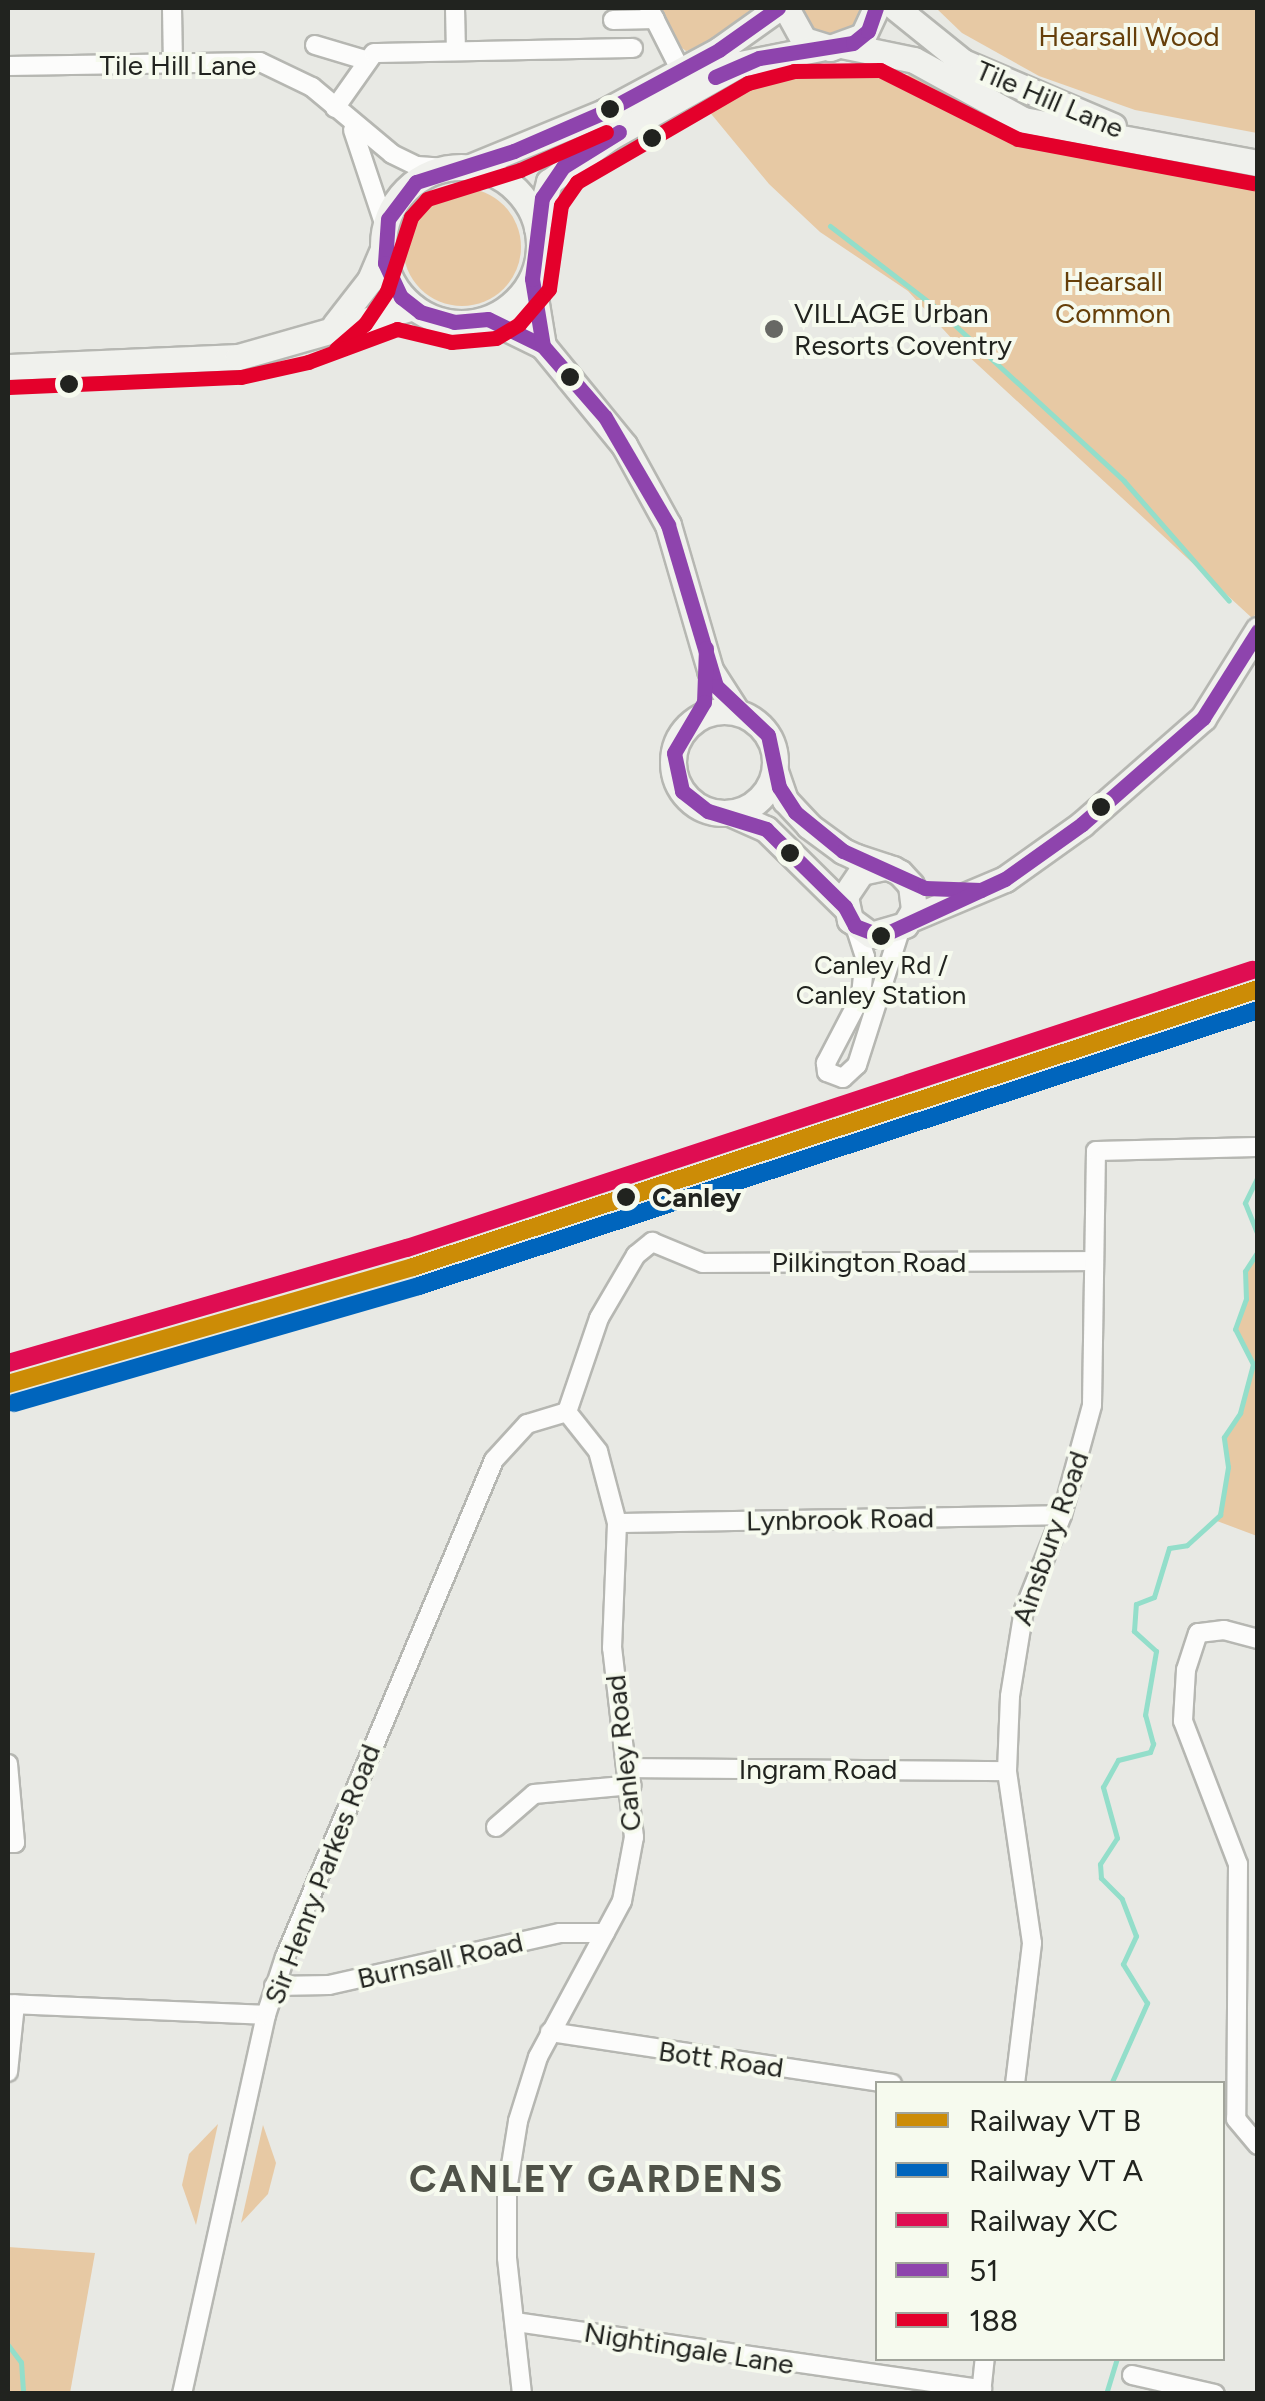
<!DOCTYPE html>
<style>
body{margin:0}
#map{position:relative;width:1265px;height:2401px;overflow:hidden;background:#e8e9e4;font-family:Figtree,sans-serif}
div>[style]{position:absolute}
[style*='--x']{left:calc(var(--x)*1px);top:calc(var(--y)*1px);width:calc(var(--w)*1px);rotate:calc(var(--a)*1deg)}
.green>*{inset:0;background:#e7c9a4}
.round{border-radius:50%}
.stream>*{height:5px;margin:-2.5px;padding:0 2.5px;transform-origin:2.5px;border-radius:2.5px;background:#93deca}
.roads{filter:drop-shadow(2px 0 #b6b7b2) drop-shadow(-2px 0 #b6b7b2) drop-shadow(0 2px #b6b7b2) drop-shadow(0 -2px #b6b7b2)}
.street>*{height:18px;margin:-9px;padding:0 9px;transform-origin:9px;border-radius:9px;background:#fcfcfb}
.secondary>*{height:25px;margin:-12.5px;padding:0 12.5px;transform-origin:12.5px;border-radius:12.5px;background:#f0f1ed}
.secondary>.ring{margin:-12.5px;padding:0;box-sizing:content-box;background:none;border:25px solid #f0f1ed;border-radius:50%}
.bus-1>*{height:15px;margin:-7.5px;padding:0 7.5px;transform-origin:7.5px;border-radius:7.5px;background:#8e44ad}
.bus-2>*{height:15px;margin:-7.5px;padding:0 7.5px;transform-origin:7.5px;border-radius:7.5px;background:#e4002b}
.rail-1>*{height:18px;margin:-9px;padding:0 9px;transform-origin:9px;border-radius:9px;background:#cc8c06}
.rail-2>*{height:18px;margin:-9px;padding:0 9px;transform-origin:9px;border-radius:9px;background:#0065bd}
.rail-3>*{height:18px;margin:-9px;padding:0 9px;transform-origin:9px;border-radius:9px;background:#df0d52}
.dots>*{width:28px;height:28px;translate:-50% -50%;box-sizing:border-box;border:5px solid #f6faee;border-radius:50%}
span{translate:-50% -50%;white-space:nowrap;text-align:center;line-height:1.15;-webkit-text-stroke:8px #f6faee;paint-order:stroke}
.bus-label{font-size:26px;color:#21231f}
.park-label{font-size:28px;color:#663f0a}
.street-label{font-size:28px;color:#21231f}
.poi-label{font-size:28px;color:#21231f}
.left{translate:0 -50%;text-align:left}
.stop-label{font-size:28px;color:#21231f;font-weight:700}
.district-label{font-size:38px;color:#505349;font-weight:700;letter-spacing:2.5px}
.frame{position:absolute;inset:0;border:10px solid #21231f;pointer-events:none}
.legend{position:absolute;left:875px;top:2081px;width:350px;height:280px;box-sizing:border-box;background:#f6faee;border:2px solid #a1a49b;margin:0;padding:12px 18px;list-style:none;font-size:30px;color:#21231f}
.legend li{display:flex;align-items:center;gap:20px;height:50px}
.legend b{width:50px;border:2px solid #a1a49b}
</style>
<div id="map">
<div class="green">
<div style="clip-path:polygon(653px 8px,758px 8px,714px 42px,686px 51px,669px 38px)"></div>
<div style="clip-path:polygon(799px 8px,865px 8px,861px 22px,834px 38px,813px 32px)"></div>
<div style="clip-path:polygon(936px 8px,1257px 8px,1257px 133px,1135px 110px,1039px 76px,962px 33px)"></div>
<div style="clip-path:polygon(797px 65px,909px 75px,995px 119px,1257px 182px,1258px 612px,1252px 618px,965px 353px,908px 291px,820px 232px,769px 184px,703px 104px,761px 70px)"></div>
<div class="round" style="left:403px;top:188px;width:118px;height:118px"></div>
<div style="clip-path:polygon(1257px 1251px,1257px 1536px,1217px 1521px,1228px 1467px,1224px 1437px,1240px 1414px,1253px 1364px,1235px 1329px,1246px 1299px,1245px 1271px)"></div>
<div style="clip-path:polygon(218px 2124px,196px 2225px,182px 2185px,189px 2154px)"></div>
<div style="clip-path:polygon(263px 2125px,276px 2163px,268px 2194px,241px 2223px)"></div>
<div style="clip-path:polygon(8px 2247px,95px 2253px,70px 2393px,8px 2393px)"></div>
</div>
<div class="stream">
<div style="--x:830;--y:226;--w:131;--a:37.6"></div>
<div style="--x:934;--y:306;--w:258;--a:42.6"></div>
<div style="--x:1124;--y:481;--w:159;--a:48.8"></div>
<div style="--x:1258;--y:1176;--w:30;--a:116"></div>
<div style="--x:1245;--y:1203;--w:35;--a:68"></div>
<div style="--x:1111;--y:2084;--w:89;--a:-66"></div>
<div style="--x:1147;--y:2003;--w:46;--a:-121.6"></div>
<div style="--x:1123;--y:1964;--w:31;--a:-65"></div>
<div style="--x:1136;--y:1936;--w:40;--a:-111"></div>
<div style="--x:1122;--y:1899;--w:30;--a:-135"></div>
<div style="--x:1101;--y:1878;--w:14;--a:-94"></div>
<div style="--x:1100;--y:1864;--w:31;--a:-57"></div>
<div style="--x:1117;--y:1838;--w:53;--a:-105.4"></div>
<div style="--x:1103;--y:1787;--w:31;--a:-61"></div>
<div style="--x:1118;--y:1760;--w:33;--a:-14"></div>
<div style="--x:1150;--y:1752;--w:9;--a:-69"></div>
<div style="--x:1153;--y:1744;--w:30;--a:-105"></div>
<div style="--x:1145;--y:1715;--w:65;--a:-80.2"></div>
<div style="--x:1156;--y:1651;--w:30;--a:-138"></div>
<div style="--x:1134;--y:1631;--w:27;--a:-86"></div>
<div style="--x:1136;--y:1604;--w:19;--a:-21"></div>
<div style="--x:1154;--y:1597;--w:51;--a:-73"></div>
<div style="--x:1169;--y:1548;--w:18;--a:-9"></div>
<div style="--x:1187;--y:1545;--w:45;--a:-42.3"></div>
<div style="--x:1220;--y:1515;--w:49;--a:-80.5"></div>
<div style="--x:1228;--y:1467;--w:30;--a:-98"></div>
<div style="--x:1224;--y:1437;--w:29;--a:-56"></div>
<div style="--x:1240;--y:1413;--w:51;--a:-75.1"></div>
<div style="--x:1253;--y:1364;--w:39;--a:-117"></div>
<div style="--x:1235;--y:1329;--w:32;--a:-70"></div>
<div style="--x:1246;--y:1299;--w:28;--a:-92"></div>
<div style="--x:1245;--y:1271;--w:24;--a:-57"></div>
<div style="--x:8;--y:2345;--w:21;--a:53"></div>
<div style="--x:21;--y:2362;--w:32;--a:86"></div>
<div style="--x:1106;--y:2394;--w:38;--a:-73"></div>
</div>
<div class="roads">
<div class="street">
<div style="--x:172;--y:8;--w:55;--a:89"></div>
<div style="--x:455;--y:8;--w:43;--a:88.7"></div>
<div style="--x:649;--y:8;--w:71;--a:63.1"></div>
<div style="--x:613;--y:20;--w:42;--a:-1.4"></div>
<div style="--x:315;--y:45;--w:52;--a:16.7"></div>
<div style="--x:8;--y:66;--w:252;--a:-0.9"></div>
<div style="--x:260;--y:62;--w:58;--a:25.7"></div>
<div style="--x:312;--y:87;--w:104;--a:39.9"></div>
<div style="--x:392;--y:154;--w:28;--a:26"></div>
<div style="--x:417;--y:166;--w:29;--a:4"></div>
<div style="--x:335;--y:108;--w:67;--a:-54.7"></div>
<div style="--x:374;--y:53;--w:259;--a:-1.1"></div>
<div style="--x:353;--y:130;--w:104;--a:71.6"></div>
<div style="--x:855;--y:926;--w:33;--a:72"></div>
<div style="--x:865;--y:957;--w:39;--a:96"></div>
<div style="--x:861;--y:996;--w:76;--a:117.6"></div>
<div style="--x:826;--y:1063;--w:9;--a:84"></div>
<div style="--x:827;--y:1072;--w:17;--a:21"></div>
<div style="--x:843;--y:1078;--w:19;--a:-43"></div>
<div style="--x:857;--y:1065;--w:142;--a:-72.3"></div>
<div style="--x:567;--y:1412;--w:99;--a:-71.2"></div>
<div style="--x:599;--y:1318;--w:73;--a:-59.6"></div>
<div style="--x:636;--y:1255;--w:21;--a:-39"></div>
<div style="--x:652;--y:1242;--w:55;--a:22.4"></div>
<div style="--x:703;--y:1263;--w:391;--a:-0.3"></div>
<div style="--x:617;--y:1523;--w:445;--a:-1"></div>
<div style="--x:1258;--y:1639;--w:35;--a:-165"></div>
<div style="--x:1224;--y:1630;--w:26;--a:173"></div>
<div style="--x:1198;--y:1633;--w:39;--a:108"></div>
<div style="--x:1186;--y:1670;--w:51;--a:93.4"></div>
<div style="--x:1183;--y:1721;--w:153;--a:69"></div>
<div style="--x:1238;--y:1864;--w:255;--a:90.4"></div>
<div style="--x:1236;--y:2119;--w:34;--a:50"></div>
<div style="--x:8;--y:1764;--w:79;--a:84.9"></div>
<div style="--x:15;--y:1843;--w:7;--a:180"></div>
<div style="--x:630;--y:1768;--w:377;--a:0.5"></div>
<div style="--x:496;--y:1827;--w:50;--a:-41"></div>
<div style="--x:534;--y:1794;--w:98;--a:-5.2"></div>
<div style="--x:274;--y:1986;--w:55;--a:-1"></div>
<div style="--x:329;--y:1985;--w:237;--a:-12.7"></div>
<div style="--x:560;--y:1933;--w:45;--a:0"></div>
<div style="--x:8;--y:2004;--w:258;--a:2.4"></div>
<div style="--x:550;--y:2032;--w:346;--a:8.6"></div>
<div style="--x:8;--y:2072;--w:68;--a:-84.1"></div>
<div style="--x:1015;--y:2084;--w:142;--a:-83.1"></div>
<div style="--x:1032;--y:1943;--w:174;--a:-98.3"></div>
<div style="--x:1007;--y:1771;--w:75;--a:-87.7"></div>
<div style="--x:1010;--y:1696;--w:87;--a:-80.8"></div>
<div style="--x:1024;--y:1610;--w:102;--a:-68.2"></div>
<div style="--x:1062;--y:1515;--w:114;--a:-74.7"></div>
<div style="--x:1092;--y:1405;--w:254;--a:-89.1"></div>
<div style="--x:1096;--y:1151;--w:161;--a:-1.4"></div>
<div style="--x:515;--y:2322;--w:472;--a:8.2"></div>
<div style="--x:1132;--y:2375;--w:85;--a:12.9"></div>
<div style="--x:182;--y:2394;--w:388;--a:-77.5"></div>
<div style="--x:266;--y:2015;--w:61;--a:-71.9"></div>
<div style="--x:285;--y:1957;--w:539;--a:-67.19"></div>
<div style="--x:494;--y:1460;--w:49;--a:-47.5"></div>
<div style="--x:527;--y:1424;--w:42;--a:-16.7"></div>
<div style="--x:522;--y:2394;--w:137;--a:-96.3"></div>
<div style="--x:507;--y:2258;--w:68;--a:-90"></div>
<div style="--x:507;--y:2190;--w:70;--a:-80.9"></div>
<div style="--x:518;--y:2121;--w:67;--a:-72.6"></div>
<div style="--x:538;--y:2057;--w:177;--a:-61.7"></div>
<div style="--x:622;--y:1901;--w:65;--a:-79.4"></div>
<div style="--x:634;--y:1837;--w:190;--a:-96.6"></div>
<div style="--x:612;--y:1648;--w:125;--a:-87.7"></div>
<div style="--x:617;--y:1523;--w:74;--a:-104.8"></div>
<div style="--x:598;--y:1451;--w:50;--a:-128.5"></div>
<div style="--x:981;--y:2394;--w:36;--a:-84"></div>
</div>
<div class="secondary">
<div style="--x:786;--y:8;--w:37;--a:61"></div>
<div style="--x:804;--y:40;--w:27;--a:17"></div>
<div style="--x:830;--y:48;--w:35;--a:-20"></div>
<div style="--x:863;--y:36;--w:31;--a:-65"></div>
<div style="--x:896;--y:8;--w:86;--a:38.9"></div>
<div style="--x:963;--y:62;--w:163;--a:23.1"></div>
<div style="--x:846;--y:46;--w:69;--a:11.6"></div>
<div style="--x:914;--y:60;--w:124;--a:28.8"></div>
<div style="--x:1023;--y:120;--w:239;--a:10.4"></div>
<div style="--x:470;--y:167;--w:145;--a:-22.3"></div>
<div style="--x:604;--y:112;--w:131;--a:-28.3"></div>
<div style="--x:719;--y:50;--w:72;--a:-35.4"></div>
<div class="ring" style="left:383px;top:167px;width:131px;height:131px"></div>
<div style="--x:537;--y:228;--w:48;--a:-75.4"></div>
<div style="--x:549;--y:182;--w:76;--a:-36.4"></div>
<div style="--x:610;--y:137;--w:149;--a:-29.3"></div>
<div style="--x:740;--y:64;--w:82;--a:-11.3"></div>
<div style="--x:532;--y:279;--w:68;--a:80.7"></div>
<div style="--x:488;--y:319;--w:61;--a:26.1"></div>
<div style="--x:543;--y:346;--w:128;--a:50.7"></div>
<div style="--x:624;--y:445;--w:91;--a:61.2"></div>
<div style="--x:668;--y:525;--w:151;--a:73.8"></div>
<div style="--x:710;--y:670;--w:50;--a:57.3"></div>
<div style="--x:335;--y:325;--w:57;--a:-52.1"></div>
<div style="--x:370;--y:280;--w:34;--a:-67"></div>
<div style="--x:8;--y:367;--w:230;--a:-2.5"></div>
<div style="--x:238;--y:357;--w:182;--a:-15.9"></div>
<div class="ring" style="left:673px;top:711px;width:77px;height:77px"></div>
<div style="--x:775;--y:771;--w:31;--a:71"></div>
<div style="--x:785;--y:800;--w:35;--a:47"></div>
<div style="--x:809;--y:826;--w:42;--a:36.3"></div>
<div style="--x:843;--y:851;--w:14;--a:25"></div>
<div style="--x:856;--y:857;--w:39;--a:18"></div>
<div style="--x:893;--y:869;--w:8;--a:30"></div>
<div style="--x:900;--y:873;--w:16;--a:47"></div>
<div style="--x:911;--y:885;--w:25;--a:83"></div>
<div style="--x:914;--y:910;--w:17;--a:121"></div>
<div style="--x:905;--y:925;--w:35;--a:164"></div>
<div style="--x:871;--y:935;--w:26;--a:-144"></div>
<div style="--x:850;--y:920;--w:25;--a:-102"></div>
<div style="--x:845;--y:896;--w:29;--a:-56"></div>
<div style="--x:861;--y:872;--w:25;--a:-12"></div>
<div style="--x:730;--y:813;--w:39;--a:24"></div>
<div style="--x:766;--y:829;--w:111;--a:44.6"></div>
<div style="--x:910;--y:919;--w:103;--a:-22.8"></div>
<div style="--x:1005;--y:879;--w:95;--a:-35.5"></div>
<div style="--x:1082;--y:824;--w:161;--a:-41.2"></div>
<div style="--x:1203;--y:718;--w:104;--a:-58"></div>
</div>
</div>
<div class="bus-1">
<div style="--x:778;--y:8;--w:72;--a:144.6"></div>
<div style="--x:719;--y:50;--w:131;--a:151.7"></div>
<div style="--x:604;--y:112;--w:98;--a:156.6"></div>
<div style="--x:514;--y:151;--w:103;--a:162.4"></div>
<div style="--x:416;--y:182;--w:46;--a:127.1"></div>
<div style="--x:388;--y:219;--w:44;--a:93.9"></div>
<div style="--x:385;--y:263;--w:38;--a:65"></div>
<div style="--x:401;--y:297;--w:24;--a:38"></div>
<div style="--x:420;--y:312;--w:35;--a:16"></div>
<div style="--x:454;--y:322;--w:34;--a:-5"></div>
<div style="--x:488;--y:319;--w:61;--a:26.1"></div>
<div style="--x:543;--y:346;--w:94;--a:48.9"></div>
<div style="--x:605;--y:417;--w:125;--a:59.7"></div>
<div style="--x:668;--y:525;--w:168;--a:73.4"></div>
<div style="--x:716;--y:686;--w:71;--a:43.3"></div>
<div style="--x:768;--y:735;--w:53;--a:78.1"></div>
<div style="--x:779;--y:787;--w:30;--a:57"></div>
<div style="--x:795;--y:812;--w:62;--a:39.1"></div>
<div style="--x:843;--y:851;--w:90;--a:24.3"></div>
<div style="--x:925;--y:888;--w:56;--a:2"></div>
<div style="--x:715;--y:77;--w:48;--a:-23.4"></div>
<div style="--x:759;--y:58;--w:95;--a:-9.1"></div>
<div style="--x:853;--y:43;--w:19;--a:-39"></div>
<div style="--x:868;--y:31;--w:24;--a:-71"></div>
<div style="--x:543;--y:346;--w:68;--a:-99.3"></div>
<div style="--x:532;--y:279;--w:82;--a:-83"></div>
<div style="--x:542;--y:198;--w:37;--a:-56"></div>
<div style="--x:563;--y:167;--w:66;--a:-32"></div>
<div style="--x:706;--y:648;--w:54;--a:92.1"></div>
<div style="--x:704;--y:702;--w:59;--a:120.5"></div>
<div style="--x:674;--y:753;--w:39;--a:78"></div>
<div style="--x:682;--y:791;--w:33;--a:38"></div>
<div style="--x:708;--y:811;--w:61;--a:17.2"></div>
<div style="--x:766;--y:829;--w:111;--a:44.6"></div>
<div style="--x:845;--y:907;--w:21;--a:62"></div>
<div style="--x:855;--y:926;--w:28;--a:21"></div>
<div style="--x:881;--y:936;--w:136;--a:-24.7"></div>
<div style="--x:1005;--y:879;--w:95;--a:-35.5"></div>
<div style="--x:1082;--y:824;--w:161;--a:-41.2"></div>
<div style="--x:1203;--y:718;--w:103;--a:-57.7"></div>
</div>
<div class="bus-2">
<div style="--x:336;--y:349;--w:38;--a:-41"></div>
<div style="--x:365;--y:324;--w:40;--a:-56"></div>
<div style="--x:387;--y:291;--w:78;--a:-72"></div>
<div style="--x:411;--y:217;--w:24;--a:-48"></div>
<div style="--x:427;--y:199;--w:97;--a:-17.3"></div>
<div style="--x:520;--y:170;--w:94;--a:-23.8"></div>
<div style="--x:9;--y:387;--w:232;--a:-2.5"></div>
<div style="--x:241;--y:377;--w:69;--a:-12.6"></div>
<div style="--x:308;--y:362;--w:95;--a:-20.3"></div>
<div style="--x:397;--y:329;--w:56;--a:13.5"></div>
<div style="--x:451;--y:342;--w:45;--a:-5.1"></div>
<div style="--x:496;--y:338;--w:27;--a:-31"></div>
<div style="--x:519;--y:324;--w:46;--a:-49.4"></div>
<div style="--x:549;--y:289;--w:85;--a:-81.9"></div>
<div style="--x:561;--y:205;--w:28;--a:-55"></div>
<div style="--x:577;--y:182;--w:198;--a:-30.1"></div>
<div style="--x:748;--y:83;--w:48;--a:-14.6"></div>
<div style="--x:794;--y:71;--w:86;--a:-0.7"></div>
<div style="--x:880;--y:70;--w:154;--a:26.6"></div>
<div style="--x:1018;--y:139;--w:240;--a:10.6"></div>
</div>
<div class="rail-1">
<div style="--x:8;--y:1384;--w:422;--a:-16.1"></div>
<div style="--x:413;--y:1267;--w:890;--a:-18.21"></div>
</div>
<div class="rail-2">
<div style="--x:14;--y:1403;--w:422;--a:-16.1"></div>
<div style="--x:419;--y:1286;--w:883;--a:-18.21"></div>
</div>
<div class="rail-3">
<div style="--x:8;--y:1363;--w:415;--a:-16.1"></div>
<div style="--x:407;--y:1248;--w:890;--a:-18.21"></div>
</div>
<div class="dots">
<div style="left:610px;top:109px;background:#21231f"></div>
<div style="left:652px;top:138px;background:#21231f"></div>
<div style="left:774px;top:329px;background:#676864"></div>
<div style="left:570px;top:377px;background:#21231f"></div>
<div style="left:69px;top:384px;background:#21231f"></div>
<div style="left:1101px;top:807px;background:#21231f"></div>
<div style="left:790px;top:853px;background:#21231f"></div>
<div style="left:881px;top:936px;background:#21231f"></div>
<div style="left:626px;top:1197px;background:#21231f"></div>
</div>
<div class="bus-label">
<span style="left:881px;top:981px">Canley Rd /<br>Canley Station</span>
</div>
<div class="park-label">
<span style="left:1129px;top:36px">Hearsall Wood</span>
<span style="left:1113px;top:297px">Hearsall<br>Common</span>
</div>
<div class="street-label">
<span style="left:178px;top:65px">Tile Hill Lane</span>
<span style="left:1050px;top:99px;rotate:23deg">Tile Hill Lane</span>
<span style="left:869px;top:1262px">Pilkington Road</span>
<span style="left:840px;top:1519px;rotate:-1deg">Lynbrook Road</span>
<span style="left:1050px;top:1538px;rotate:-71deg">Ainsbury Road</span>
<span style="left:623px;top:1753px;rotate:-96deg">Canley Road</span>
<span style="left:818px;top:1769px">Ingram Road</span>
<span style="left:322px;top:1874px;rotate:-69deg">Sir Henry Parkes Road</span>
<span style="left:440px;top:1960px;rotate:-13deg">Burnsall Road</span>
<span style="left:721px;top:2059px;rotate:8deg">Bott Road</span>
<span style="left:689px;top:2348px;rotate:9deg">Nightingale Lane</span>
</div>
<div class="poi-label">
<span class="left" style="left:794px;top:329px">VILLAGE Urban<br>Resorts Coventry</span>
</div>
<div class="stop-label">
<span class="left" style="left:652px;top:1197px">Canley</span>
</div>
<div class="district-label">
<span style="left:597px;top:2180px">CANLEY GARDENS</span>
</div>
<div class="frame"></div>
<ul class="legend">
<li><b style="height:12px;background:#cc8c06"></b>Railway VT B</li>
<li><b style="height:12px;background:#0065bd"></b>Railway VT A</li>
<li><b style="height:12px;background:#df0d52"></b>Railway XC</li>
<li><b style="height:12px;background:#8e44ad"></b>51</li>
<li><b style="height:12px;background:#e4002b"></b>188</li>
</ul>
</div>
